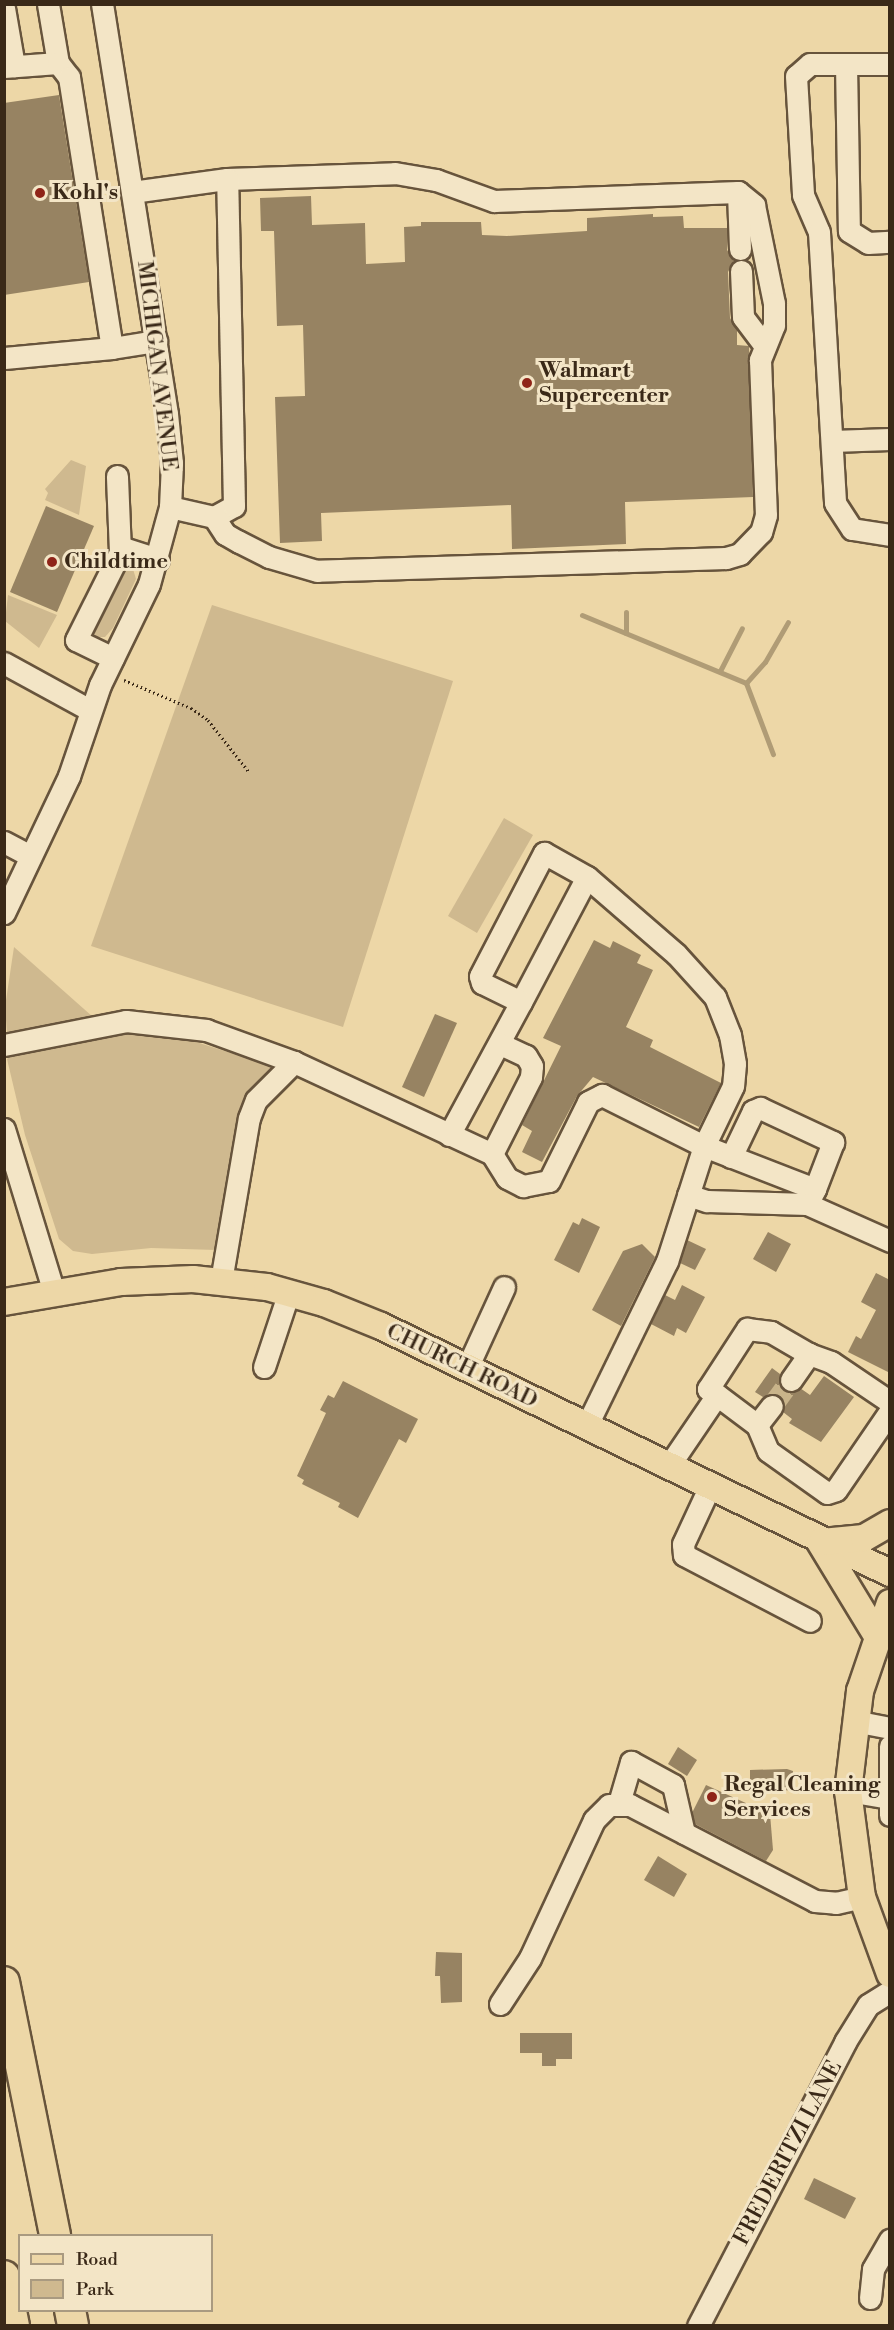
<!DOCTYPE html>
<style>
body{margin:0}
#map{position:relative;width:894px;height:2330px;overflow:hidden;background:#edd7a7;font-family:"Libre Bodoni",serif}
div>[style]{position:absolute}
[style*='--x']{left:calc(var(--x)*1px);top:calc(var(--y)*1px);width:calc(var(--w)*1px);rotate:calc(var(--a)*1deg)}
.green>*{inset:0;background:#cfb98f}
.stream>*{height:5px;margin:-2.5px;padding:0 2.5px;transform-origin:2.5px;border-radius:2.5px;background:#b09c76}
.building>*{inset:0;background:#978362}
.minor-tunnel>*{height:21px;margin-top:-10.5px;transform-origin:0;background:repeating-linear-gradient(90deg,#c9b48a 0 21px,transparent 0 31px)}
.path>*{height:3px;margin-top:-1.5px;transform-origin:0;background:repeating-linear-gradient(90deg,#3a2918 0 1.5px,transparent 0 4.5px)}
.roads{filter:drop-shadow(2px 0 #67543c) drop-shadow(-2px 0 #67543c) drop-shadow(0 2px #67543c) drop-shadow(0 -2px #67543c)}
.minor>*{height:21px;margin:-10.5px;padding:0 10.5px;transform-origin:10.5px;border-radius:10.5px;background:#f3e5c6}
.major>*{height:26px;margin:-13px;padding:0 13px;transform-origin:13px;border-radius:13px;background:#edd7a7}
.highway>*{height:30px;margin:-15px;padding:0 15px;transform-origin:15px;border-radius:15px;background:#edd7a7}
.dots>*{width:16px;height:16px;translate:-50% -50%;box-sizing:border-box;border:3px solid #f3e5c6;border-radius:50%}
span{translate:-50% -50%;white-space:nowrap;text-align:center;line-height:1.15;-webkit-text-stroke:6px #f3e5c6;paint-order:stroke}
.poi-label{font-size:22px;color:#3a2918;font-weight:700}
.left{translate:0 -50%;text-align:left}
.street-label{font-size:22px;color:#3a2918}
.frame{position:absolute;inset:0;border:6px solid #3a2918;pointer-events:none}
.legend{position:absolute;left:18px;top:2234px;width:195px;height:78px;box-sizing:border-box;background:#f3e5c6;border:2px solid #a99a80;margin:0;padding:8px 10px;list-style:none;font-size:18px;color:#3a2918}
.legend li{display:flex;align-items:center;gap:12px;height:30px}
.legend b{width:30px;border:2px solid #a99a80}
</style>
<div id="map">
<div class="green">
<div style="clip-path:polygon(71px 460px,86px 466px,79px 515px,45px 500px,48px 493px,45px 489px)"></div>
<div style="clip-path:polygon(124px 566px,133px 569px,136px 579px,113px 628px,105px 637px,96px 637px,93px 630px)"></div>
<div style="clip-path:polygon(8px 595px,57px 615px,39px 648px,5px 621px)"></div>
<div style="clip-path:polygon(212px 605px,453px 681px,343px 1027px,91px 946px)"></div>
<div style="clip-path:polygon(504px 818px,533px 835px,477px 933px,448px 916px)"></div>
<div style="clip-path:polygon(14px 947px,93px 1017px,7px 1033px,5px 1007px)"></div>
<div style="clip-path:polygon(121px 1029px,171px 1034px,278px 1068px,264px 1085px,216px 1250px,151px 1248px,92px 1254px,73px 1251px,59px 1239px,25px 1135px,7px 1059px,12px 1054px)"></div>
</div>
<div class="stream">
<div style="--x:582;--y:615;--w:178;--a:22.5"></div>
<div style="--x:746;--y:683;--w:76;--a:69.2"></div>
<div style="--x:626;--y:633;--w:21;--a:-90"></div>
<div style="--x:720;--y:671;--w:48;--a:-62.9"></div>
<div style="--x:746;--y:683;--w:28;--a:-48"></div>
<div style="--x:765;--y:662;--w:46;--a:-60.1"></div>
</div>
<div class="building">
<div style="clip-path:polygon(59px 95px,89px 282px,4px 295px,4px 103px)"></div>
<div style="clip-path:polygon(311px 196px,312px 225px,365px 223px,366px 264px,405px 262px,404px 227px,421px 226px,421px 222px,481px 222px,482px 235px,507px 236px,587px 231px,587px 218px,653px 214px,653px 217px,683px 216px,684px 228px,727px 228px,727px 250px,734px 260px,728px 272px,730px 318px,737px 330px,737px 345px,749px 346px,753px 497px,625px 502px,626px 544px,512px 549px,511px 505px,321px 513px,322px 541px,280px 543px,275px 397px,305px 396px,303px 325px,277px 326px,274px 231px,261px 231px,260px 198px)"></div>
<div style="clip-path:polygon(46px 506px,94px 526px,57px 612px,10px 592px)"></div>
<div style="clip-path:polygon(594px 940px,610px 948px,613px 941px,641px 955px,637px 963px,653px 970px,626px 1027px,653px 1040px,650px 1047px,721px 1083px,699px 1127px,593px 1077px,577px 1096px,542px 1162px,522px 1152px,532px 1131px,522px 1125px,561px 1046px,543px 1038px)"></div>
<div style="clip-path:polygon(435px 1014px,457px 1023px,424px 1097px,402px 1087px)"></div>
<div style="clip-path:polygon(582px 1218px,600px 1227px,579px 1273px,554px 1260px,573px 1222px,579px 1225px)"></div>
<div style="clip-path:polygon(768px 1232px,791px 1244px,776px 1272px,753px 1259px)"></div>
<div style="clip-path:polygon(687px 1240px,706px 1249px,695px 1270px,680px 1263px)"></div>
<div style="clip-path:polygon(642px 1244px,655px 1257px,621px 1326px,592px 1310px,623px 1251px)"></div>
<div style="clip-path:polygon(876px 1273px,890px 1280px,890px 1373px,848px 1352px,856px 1336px,861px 1339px,876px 1310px,861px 1302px)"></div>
<div style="clip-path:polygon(682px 1285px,705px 1297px,686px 1333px,677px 1328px,674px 1336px,651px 1324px,665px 1295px,675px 1300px)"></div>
<div style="clip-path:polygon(772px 1368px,780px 1374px,779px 1385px,784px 1391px,800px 1388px,810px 1395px,824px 1376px,854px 1397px,821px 1442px,789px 1423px,792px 1419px,783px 1412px,784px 1402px,779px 1396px,763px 1397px,755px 1392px)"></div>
<div style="clip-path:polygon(343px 1381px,418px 1419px,406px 1443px,399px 1439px,358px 1518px,338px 1507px,340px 1503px,302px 1484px,304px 1480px,297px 1476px,326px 1413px,320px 1410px,328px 1395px,334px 1398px)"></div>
<div style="clip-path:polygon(678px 1747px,697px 1760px,687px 1776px,668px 1764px)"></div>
<div style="clip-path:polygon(787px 1769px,793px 1771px,793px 1790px,750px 1792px,750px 1770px)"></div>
<div style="clip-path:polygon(706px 1785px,770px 1814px,773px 1850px,766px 1861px,695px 1824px,692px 1813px)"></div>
<div style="clip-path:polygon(658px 1856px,687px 1874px,674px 1897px,644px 1880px)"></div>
<div style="clip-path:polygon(436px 1952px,462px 1953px,462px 2002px,441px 2003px,440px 1976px,435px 1976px)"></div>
<div style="clip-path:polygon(520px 2033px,572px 2033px,572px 2059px,556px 2059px,556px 2066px,542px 2066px,542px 2053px,520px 2053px)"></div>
<div style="clip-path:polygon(814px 2178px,856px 2198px,845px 2219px,804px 2199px)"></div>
</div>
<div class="minor-tunnel">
<div style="--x:772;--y:1406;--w:32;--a:-54"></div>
</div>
<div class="path">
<div style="--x:124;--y:680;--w:73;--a:22.7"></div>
<div style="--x:191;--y:708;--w:21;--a:35"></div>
<div style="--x:208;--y:720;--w:66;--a:51.7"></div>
</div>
<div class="roads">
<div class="minor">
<div style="--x:48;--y:4;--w:60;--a:80.4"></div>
<div style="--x:4;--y:8;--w:59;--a:80.2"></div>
<div style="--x:846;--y:64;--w:167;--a:89"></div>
<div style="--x:849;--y:231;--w:22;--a:32"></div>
<div style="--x:868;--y:243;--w:22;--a:-3"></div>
<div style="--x:890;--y:64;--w:80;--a:180"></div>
<div style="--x:810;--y:64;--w:18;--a:139"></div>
<div style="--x:796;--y:76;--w:119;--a:86.6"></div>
<div style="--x:803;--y:195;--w:40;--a:66.6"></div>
<div style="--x:819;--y:232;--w:271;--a:86.6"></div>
<div style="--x:835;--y:503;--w:31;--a:57"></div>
<div style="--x:852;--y:529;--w:38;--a:9"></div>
<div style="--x:4;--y:67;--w:54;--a:-4.2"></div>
<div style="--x:58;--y:63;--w:18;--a:52"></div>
<div style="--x:69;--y:77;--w:274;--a:81"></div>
<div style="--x:112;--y:348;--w:108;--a:174.7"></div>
<div style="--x:132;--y:192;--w:96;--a:-7.8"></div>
<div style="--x:227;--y:179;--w:168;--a:-2"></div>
<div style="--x:395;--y:173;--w:42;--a:9.7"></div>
<div style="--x:436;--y:180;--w:62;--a:19.9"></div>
<div style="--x:494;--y:201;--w:244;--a:-2.1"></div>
<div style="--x:738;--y:192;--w:21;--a:39"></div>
<div style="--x:754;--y:205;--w:100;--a:78.5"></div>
<div style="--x:774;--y:303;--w:22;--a:90"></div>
<div style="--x:774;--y:325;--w:38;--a:112"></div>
<div style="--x:760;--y:360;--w:155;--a:87.8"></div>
<div style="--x:766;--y:515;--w:18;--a:106"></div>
<div style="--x:761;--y:532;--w:30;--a:134"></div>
<div style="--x:740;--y:554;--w:15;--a:164"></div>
<div style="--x:726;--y:558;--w:409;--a:178.2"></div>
<div style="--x:317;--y:571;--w:50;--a:-163.7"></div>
<div style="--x:269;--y:557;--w:34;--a:-153"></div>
<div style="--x:239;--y:542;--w:16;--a:-150"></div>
<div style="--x:225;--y:534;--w:20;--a:-123"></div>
<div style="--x:738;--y:192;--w:57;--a:88"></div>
<div style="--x:741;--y:271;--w:46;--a:87.5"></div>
<div style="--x:743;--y:317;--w:36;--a:53"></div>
<div style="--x:112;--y:348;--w:45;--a:-9"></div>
<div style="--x:832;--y:441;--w:58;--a:-2"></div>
<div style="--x:170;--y:507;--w:45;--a:12.8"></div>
<div style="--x:214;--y:517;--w:23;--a:-29"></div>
<div style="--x:234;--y:506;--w:327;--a:-91.2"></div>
<div style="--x:120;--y:547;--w:40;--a:18"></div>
<div style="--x:113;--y:658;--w:41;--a:-154.1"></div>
<div style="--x:76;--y:640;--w:98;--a:-63.4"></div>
<div style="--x:120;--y:552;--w:76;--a:-92.3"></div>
<div style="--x:4;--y:663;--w:98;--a:28.7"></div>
<div style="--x:4;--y:842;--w:30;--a:28"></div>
<div style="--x:4;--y:913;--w:152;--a:-64.6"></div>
<div style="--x:69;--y:776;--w:96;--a:-71.2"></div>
<div style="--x:100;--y:685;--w:112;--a:-64.1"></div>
<div style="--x:149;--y:584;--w:80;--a:-74.7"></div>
<div style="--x:170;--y:507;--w:44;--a:-87.4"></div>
<div style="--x:172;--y:463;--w:49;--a:-95.8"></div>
<div style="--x:167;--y:414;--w:415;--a:-99"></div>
<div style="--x:521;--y:1002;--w:141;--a:-62.2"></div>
<div style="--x:4;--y:1045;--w:124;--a:-11.1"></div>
<div style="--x:126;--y:1021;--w:81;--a:6.4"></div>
<div style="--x:206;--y:1030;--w:94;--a:20"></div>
<div style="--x:294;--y:1062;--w:218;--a:24.9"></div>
<div style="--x:492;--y:1154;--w:28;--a:58"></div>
<div style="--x:507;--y:1178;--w:18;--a:27"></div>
<div style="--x:523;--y:1186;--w:26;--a:-11"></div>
<div style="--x:549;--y:1181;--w:88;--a:-63.7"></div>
<div style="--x:588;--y:1102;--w:16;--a:-27"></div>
<div style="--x:602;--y:1095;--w:114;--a:26.6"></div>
<div style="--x:704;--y:1146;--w:119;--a:21.2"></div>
<div style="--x:815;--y:1189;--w:17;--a:118"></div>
<div style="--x:4;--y:1129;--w:171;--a:73"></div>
<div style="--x:449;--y:1135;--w:151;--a:-61.6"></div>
<div style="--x:521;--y:1002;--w:43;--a:-154"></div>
<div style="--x:482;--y:983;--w:7;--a:-106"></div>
<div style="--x:480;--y:976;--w:139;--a:-62.5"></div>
<div style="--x:544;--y:853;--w:49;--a:29.2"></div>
<div style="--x:587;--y:877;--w:118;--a:40.9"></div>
<div style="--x:676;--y:954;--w:58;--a:47.8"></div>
<div style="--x:715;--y:997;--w:41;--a:68.5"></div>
<div style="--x:730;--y:1035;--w:29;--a:80"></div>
<div style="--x:735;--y:1064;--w:22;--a:95"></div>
<div style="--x:733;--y:1086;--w:67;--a:115.8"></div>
<div style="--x:704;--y:1146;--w:121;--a:107.8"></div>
<div style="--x:667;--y:1261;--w:185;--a:116"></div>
<div style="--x:492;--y:1154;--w:86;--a:-63.1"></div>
<div style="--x:531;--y:1077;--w:11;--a:-85"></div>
<div style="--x:532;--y:1066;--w:12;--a:-121"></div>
<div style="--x:526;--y:1056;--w:29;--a:-155"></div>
<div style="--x:731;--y:1157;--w:51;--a:-64.4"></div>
<div style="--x:753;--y:1111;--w:8;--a:-23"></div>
<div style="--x:760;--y:1108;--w:81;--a:25"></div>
<div style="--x:833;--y:1142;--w:50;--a:111"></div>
<div style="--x:688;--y:1195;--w:20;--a:18"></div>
<div style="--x:707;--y:1201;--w:100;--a:1.7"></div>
<div style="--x:807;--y:1204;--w:91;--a:24"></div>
<div style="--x:221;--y:1281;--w:165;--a:-80.3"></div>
<div style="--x:249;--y:1118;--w:19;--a:-69"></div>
<div style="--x:256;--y:1100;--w:54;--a:-45"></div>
<div style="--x:264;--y:1367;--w:79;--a:-71.6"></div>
<div style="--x:467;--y:1368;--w:89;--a:-65.4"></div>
<div style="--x:791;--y:1380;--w:32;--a:-55"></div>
<div style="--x:809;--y:1354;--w:23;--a:20"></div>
<div style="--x:831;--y:1362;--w:71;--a:34.1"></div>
<div style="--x:717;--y:1395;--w:11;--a:-146"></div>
<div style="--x:708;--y:1389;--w:72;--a:-57"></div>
<div style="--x:747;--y:1329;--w:24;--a:7"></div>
<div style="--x:771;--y:1332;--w:44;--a:30.1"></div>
<div style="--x:757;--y:1425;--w:24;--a:-52"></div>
<div style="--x:668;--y:1467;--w:87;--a:-55.8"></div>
<div style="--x:717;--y:1395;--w:50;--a:36.9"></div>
<div style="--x:757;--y:1425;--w:28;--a:67"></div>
<div style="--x:768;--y:1451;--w:72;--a:35.4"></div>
<div style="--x:827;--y:1493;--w:9;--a:-18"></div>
<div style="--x:836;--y:1490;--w:96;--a:-55.6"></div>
<div style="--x:709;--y:1488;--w:62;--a:114.9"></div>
<div style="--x:683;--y:1544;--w:11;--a:85"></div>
<div style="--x:684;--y:1555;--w:142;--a:27.6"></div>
<div style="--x:854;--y:1721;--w:37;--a:11"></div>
<div style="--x:890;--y:1746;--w:69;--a:90"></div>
<div style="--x:848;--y:1791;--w:43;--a:9.5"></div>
<div style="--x:619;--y:1803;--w:43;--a:-73.7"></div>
<div style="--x:631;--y:1762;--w:48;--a:28.7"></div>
<div style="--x:673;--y:1785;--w:49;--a:77.1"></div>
<div style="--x:500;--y:2004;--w:55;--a:-56.9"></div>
<div style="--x:530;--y:1958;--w:152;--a:-65.1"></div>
<div style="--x:594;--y:1820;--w:21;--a:-45"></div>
<div style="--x:609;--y:1805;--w:21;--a:0"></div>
<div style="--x:630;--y:1805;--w:208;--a:27.4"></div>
<div style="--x:815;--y:1901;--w:21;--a:5"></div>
<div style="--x:836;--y:1903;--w:27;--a:-13"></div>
<div style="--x:870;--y:2298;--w:29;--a:-84"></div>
<div style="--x:873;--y:2269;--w:34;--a:-60"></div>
<div style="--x:698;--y:2326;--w:320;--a:-62.6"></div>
<div style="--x:845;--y:2042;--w:44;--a:-58.1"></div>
<div style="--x:868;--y:2005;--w:26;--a:-32"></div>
</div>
<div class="major">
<div style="--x:4;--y:1302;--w:119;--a:-9.7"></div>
<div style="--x:121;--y:1282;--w:72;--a:-2.4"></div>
<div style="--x:193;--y:1279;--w:74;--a:6.2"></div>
<div style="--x:267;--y:1287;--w:59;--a:15.7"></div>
<div style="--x:324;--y:1303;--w:61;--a:22"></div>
<div style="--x:381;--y:1326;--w:566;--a:25.89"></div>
<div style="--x:820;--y:1542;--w:108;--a:58.7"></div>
<div style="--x:822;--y:1542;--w:42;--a:-5.4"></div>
<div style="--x:864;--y:1538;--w:30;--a:-30"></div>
<div style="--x:890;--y:1603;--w:93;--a:108.8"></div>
<div style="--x:860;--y:1691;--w:101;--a:96.8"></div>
<div style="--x:848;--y:1791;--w:107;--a:82.5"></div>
<div style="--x:862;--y:1897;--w:82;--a:70"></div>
</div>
<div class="highway">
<div style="--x:4;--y:1982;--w:259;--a:78.6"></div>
<div style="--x:4;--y:2276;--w:51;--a:78.7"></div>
<div style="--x:70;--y:2310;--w:16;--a:79"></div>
</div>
</div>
<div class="dots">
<div style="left:40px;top:193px;background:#8f2418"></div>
<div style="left:527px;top:383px;background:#8f2418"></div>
<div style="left:52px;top:562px;background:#8f2418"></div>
<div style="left:712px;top:1797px;background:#8f2418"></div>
</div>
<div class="poi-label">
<span class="left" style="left:52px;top:193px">Kohl's</span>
<span class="left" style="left:539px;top:383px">Walmart<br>Supercenter</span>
<span class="left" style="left:64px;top:562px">Childtime</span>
<span class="left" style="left:724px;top:1797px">Regal Cleaning<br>Services</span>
</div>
<div class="street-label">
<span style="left:157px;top:366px;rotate:83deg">MICHIGAN AVENUE</span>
<span style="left:462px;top:1366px;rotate:26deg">CHURCH ROAD</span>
<span style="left:788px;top:2153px;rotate:-62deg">FREDERITZI LANE</span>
</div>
<div class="frame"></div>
<ul class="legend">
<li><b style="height:8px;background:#edd7a7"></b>Road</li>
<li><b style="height:16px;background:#cfb98f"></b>Park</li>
</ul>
</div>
